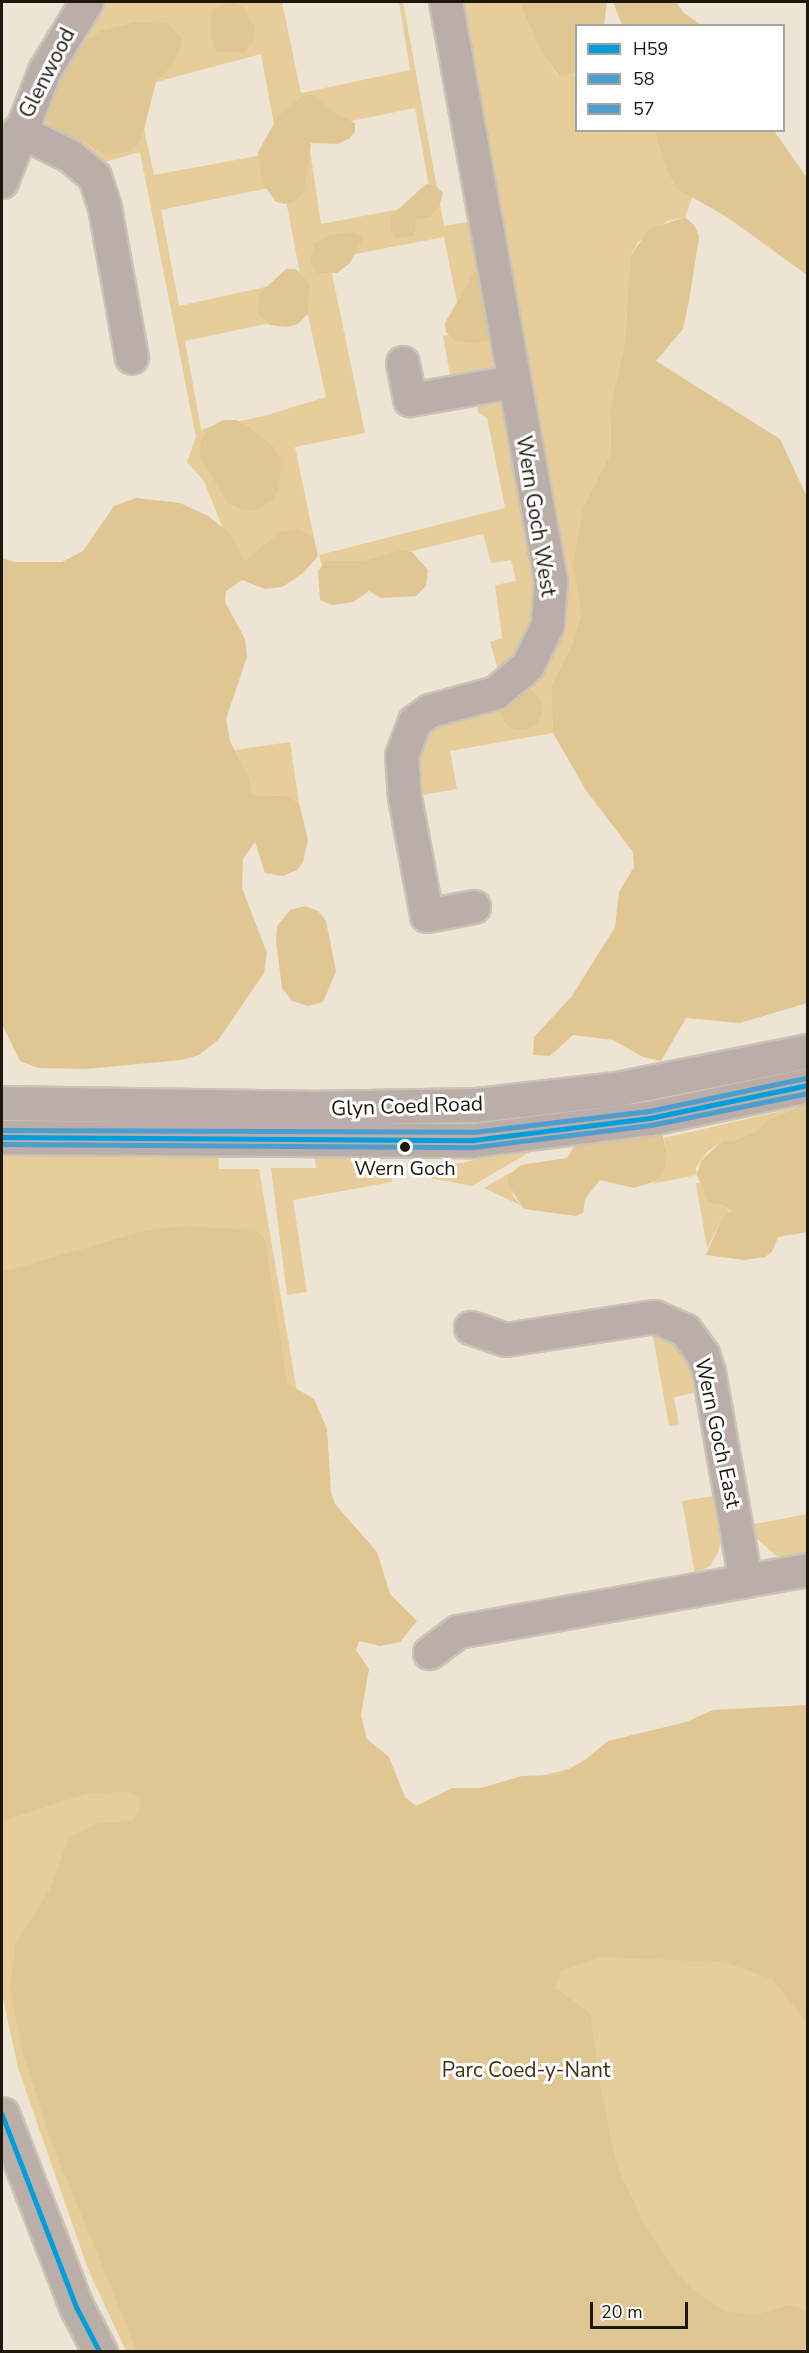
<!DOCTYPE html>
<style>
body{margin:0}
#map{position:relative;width:809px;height:2353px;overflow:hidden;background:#eee4d3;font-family:"Nunito Sans",sans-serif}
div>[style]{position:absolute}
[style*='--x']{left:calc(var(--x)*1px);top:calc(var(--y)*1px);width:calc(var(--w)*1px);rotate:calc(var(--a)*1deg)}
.green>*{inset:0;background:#e6cd9a}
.forest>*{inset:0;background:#e0c693}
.round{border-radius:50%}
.roads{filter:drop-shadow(2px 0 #cac3b6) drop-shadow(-2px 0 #cac3b6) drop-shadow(0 2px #cac3b6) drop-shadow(0 -2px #cac3b6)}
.minor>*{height:32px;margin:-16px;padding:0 16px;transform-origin:16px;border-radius:16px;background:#bbaea8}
.tertiary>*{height:33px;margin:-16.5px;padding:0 16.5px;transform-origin:16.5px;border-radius:16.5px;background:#bbaea8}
.bus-1>*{height:4.5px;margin:-2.25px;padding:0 2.25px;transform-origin:2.25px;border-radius:2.25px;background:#009edd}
.bus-2>*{height:4.5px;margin:-2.25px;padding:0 2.25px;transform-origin:2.25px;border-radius:2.25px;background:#4b9ecf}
.bus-3>*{height:4.5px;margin:-2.25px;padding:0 2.25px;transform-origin:2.25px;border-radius:2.25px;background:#4b9ecf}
.dots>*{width:16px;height:16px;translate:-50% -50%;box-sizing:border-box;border:3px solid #fff;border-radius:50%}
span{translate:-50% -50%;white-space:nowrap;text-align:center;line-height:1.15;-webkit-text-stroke:6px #fff;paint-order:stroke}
.bus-label{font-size:20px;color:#1e180c}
.street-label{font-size:21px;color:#1e180c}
.park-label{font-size:21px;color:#42320f}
.frame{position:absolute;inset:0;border:3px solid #1e180c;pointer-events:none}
.legend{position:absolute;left:575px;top:24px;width:210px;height:108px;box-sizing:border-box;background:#fff;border:2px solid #a5a39e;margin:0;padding:8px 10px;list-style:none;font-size:18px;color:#1e180c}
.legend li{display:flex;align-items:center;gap:12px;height:30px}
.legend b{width:30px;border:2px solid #a5a39e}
.scale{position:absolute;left:590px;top:2302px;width:98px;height:27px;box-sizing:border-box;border:3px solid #1e180c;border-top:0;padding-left:8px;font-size:18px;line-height:21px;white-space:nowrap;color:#1e180c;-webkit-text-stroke:4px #fff;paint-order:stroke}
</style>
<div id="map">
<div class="green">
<div style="clip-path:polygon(evenodd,87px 2px,282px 2px,301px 93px,410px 70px,399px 2px,403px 2px,444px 226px,483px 219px,446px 2px,519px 2px,542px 54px,558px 76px,576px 73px,576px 130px,655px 131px,663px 163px,676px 188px,693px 195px,685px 217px,668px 221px,638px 242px,630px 257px,625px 342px,610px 408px,611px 453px,584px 505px,576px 583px,581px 614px,574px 640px,551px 687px,553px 733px,450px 751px,457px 789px,405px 798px,408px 738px,503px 688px,490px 642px,502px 638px,495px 585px,516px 581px,511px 560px,491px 563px,483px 534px,324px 572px,319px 555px,505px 508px,487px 418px,478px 412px,474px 389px,454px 392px,450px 375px,443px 336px,463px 332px,444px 237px,329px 259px,365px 433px,295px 447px,314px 538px,300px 529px,245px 561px,222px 526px,204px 481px,187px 462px,196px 437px,140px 152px,86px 167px,22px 122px,87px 2px,261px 54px,279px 152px,154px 175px,144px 129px,141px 143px,103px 155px,83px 141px,171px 67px,156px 82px,261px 54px,87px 2px,415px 108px,432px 203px,321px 224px,307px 130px,415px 108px,87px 2px,283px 185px,301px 279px,179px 306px,161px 210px,283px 185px,87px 2px,308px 315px,326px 397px,264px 416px,201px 429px,185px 341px,308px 315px)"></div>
<div style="clip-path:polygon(290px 742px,299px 803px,286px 796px,252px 795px,250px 779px,235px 750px)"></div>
<div style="clip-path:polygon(795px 1108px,768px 1120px,758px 1131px,733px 1141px,722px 1141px,707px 1152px,696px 1168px,697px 1175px,651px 1184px,656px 1181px,667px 1154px,664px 1138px)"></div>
<div style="clip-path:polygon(545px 1143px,472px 1186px,425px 1177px,424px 1165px,462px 1163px)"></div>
<div style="clip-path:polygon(2px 1153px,218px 1155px,219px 1169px,259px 1169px,370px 1821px,807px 1706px,807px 2351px,126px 2351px,88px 2269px,18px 2068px,2px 1993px)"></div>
<div style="clip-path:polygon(336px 1157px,391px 1166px,392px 1182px,293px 1200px,307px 1292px,287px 1295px,271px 1168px,316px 1168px,315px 1158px)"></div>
<div style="clip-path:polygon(513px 1171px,509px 1176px,513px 1196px,522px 1206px,484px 1188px)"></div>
<div style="clip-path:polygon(696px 1183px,700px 1183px,708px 1203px,723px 1205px,732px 1213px,723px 1216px,707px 1249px)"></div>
<div style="clip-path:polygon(652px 1331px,670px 1336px,688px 1357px,696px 1377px,698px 1392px,674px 1397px,679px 1425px,669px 1426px)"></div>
<div style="clip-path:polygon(715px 1496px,722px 1538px,718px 1553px,710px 1566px,695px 1574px,682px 1501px)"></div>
<div style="clip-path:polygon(807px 1514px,807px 1556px,776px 1556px,752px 1534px,750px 1525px)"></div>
</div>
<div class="forest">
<div style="clip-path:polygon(230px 2px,242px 6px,255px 27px,253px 41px,244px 53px,216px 51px,210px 36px,212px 10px)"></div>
<div style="clip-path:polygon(519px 2px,607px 2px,604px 25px,576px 26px,576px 73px,559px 76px,542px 54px)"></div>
<div style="clip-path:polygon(613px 2px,676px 2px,684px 13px,701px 25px,622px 25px)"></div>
<div style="clip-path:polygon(135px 22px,168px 23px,182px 39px,179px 52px,171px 67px,156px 82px,141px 142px,130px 151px,103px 155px,83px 141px,65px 136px,43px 118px,60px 68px,85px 41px,101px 31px)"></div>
<div style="clip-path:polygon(304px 95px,316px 95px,333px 112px,355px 123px,355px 131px,350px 138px,338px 144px,311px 143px,304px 192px,293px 203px,284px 204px,276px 202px,262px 182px,258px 152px,279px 115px)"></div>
<div style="clip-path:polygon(655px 131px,774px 131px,807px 178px,807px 275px,727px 217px,676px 188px,663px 163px)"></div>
<div style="clip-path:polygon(426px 184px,436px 186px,443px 193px,439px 207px,430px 217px,416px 220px,414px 236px,395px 238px,390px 229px,392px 215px)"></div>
<div style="clip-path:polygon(685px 217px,695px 226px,699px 237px,689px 301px,683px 329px,656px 361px,780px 439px,807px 497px,807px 1003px,740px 1023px,686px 1018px,661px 1061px,643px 1057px,613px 1040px,573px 1035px,550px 1056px,533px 1055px,534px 1037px,572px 996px,615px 927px,619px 892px,634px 867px,633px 852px,587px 792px,553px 733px,551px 687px,574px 640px,581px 614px,573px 564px,584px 505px,611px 453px,610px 408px,625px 342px,630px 257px,648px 230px)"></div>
<div style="clip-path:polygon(355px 232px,363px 238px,350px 263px,337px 273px,317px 273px,310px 261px,315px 243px,330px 235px)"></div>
<div style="clip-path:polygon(286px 269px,296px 269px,310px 284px,307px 314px,298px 324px,287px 327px,270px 325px,258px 313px,259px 294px)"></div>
<div style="clip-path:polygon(483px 270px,498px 339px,476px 343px,455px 341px,446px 332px,445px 323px,474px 273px)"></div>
<div style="clip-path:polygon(223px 420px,236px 420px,249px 427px,272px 445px,281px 459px,279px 489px,271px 501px,257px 510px,243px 510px,228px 503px,200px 457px,201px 443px,207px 429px)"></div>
<div style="clip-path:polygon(136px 498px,180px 503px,208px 516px,230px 533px,245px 561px,280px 532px,300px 529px,314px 538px,318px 556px,303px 573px,282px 587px,265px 589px,242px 580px,226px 591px,225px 602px,245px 639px,247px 657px,226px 719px,230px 741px,250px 779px,252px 795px,286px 796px,299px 803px,308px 840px,303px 862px,297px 870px,283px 876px,265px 873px,255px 842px,243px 859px,242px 888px,267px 953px,264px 973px,219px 1039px,199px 1055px,181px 1060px,86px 1069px,38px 1068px,20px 1061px,2px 1024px,2px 558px,14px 562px,62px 562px,83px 551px,114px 506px)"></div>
<div style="clip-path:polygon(402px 550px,412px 552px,428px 570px,426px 586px,416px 596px,381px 598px,369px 591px,353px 602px,332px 605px,320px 600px,318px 571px,326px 561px,365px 561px)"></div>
<div class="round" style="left:500px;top:688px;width:42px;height:42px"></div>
<div style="clip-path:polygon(305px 906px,318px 911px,326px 921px,336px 971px,323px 1002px,308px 1006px,292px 1001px,282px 988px,276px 941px,277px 926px,290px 910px)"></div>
<div style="clip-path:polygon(807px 1103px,807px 1232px,778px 1237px,772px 1252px,765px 1257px,744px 1260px,706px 1255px,723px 1216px,732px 1212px,723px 1205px,708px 1203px,697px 1175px,701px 1161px,722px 1141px,733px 1141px,757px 1131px,768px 1120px)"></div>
<div style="clip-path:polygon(661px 1128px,667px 1154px,664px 1171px,656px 1181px,634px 1188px,600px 1180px,585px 1199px,583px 1213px,576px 1216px,524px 1209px,507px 1183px,509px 1175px,521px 1165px,567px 1158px,583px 1132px)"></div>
<div style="clip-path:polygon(183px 1226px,256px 1230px,265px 1240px,287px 1383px,314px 1399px,327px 1429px,331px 1492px,335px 1504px,377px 1552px,390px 1594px,417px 1621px,400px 1642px,380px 1646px,359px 1641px,356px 1650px,369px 1669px,361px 1715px,367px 1739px,389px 1757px,405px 1797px,416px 1806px,452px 1788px,481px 1788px,522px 1776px,558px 1775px,585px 1760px,608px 1741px,686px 1722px,713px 1710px,807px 1705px,807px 2023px,772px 1979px,724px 1962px,600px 1957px,561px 1971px,555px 1988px,590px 2013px,602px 2096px,617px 2166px,643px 2221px,672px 2267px,693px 2289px,724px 2311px,754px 2315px,790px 2305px,807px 2310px,807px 2351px,137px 2351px,49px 2136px,23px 2053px,10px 1988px,16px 1943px,51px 1887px,69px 1838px,98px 1823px,132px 1821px,139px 1812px,140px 1798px,130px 1792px,89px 1793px,2px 1821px,2px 1272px,144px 1231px)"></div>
</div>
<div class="roads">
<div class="minor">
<div style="--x:446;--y:2;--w:588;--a:79.72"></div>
<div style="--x:551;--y:581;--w:44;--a:93.9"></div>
<div style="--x:548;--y:625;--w:46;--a:116"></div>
<div style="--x:528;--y:666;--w:42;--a:139.8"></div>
<div style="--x:496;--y:693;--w:68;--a:164.7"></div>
<div style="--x:430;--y:711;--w:19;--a:144"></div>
<div style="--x:415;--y:722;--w:36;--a:111"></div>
<div style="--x:402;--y:756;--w:42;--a:85.9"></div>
<div style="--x:405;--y:798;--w:120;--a:79.4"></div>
<div style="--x:427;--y:916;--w:48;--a:-10.8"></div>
<div style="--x:19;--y:131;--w:57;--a:26.1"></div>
<div style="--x:70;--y:156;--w:33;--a:40"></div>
<div style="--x:95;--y:177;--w:33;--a:72"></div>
<div style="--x:105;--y:208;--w:152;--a:79.8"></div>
<div style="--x:2;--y:182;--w:119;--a:-68.8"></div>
<div style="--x:45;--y:71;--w:81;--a:-58.7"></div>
<div style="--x:403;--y:363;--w:38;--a:79"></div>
<div style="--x:410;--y:400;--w:105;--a:-9.9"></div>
<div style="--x:471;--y:1328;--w:37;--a:19"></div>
<div style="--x:506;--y:1340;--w:151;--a:-8.8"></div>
<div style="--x:655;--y:1317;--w:34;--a:24"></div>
<div style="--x:686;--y:1331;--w:29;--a:54"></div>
<div style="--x:703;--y:1354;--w:19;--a:72"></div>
<div style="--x:709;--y:1372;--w:212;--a:80"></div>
<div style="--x:746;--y:1581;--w:63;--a:-10.1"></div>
<div style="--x:430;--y:1653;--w:35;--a:-37"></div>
<div style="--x:458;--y:1632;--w:292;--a:-10"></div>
</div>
<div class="tertiary">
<div style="--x:2;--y:1103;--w:307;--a:0.9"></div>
<div style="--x:309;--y:1108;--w:168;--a:-1"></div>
<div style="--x:477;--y:1105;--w:140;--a:-6.6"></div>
<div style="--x:616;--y:1089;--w:196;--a:-11.2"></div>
<div style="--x:2;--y:1137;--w:471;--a:0.4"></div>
<div style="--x:473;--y:1140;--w:178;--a:-7.1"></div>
<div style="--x:650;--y:1118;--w:161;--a:-11.8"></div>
<div style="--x:2;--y:2114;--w:208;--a:68.9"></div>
<div style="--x:77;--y:2308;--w:50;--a:62.4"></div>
</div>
</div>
<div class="bus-1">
<div style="--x:2;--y:1137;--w:471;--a:0.4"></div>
<div style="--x:473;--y:1140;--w:178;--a:-7.1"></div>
<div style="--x:650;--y:1118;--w:161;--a:-11.8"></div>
<div style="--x:2;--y:2114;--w:208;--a:68.9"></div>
<div style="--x:77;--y:2308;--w:50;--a:62.4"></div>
</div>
<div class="bus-2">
<div style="--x:2;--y:1144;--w:472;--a:0.4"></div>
<div style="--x:474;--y:1147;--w:178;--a:-7.1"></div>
<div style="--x:651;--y:1125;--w:160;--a:-11.5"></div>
</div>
<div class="bus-3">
<div style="--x:2;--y:1130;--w:471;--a:0.2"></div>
<div style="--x:473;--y:1132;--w:177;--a:-6.8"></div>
<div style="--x:649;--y:1111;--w:160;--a:-11.9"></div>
</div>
<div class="dots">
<div style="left:405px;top:1147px;background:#1e180c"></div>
</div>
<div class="bus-label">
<span style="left:405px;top:1168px">Wern Goch</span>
</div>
<div class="street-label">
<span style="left:47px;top:73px;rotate:-63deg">Glenwood</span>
<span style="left:536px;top:516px;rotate:81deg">Wern Goch West</span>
<span style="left:407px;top:1106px;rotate:-2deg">Glyn Coed Road</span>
<span style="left:718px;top:1433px;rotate:78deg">Wern Goch East</span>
</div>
<div class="park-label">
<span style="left:526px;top:2070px">Parc Coed-y-Nant</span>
</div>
<div class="frame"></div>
<ul class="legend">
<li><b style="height:8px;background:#009edd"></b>H59</li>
<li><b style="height:8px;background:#4b9ecf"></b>58</li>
<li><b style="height:8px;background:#4b9ecf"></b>57</li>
</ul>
<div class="scale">20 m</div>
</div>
